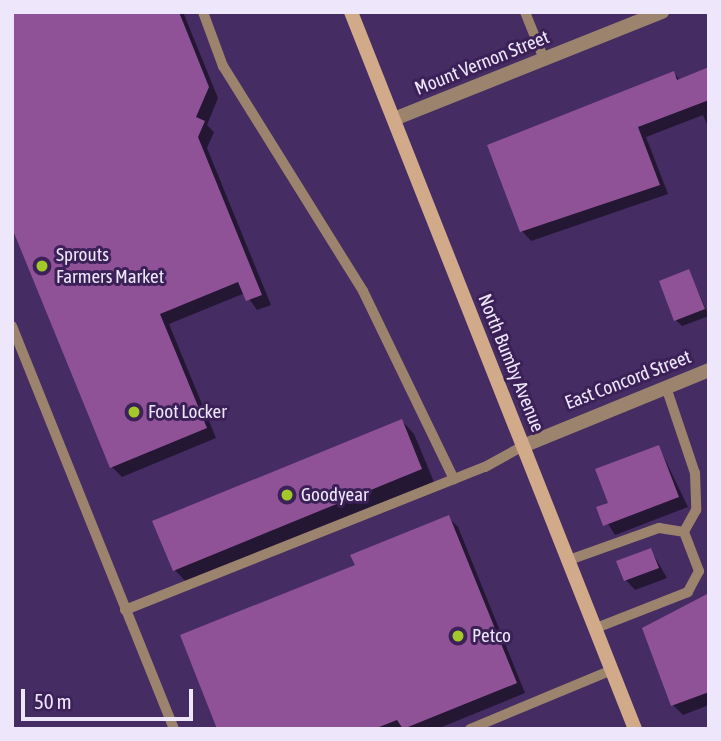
<!DOCTYPE html>
<style>
body{margin:0}
#map{position:relative;width:721px;height:741px;overflow:hidden;background:#452c62;font-family:"Asap Condensed",sans-serif}
div>[style]{position:absolute}
[style*='--x']{left:calc(var(--x)*1px);top:calc(var(--y)*1px);width:calc(var(--w)*1px);rotate:calc(var(--a)*1deg)}
.shadow>*{inset:0;background:#0007}
.building>*{inset:0;background:#905297}
.lane>*{height:10px;margin:-5px;padding:0 5px;transform-origin:5px;border-radius:5px;background:#9b836e}
.street>*{height:14px;margin:-7px;padding:0 7px;transform-origin:7px;border-radius:7px;background:#9b836e}
.secondary>*{height:14px;margin:-7px;padding:0 7px;transform-origin:7px;border-radius:7px;background:#d0aa89}
.dots>*{width:19px;height:19px;translate:-50% -50%;box-sizing:border-box;border:4px solid #3b2157;border-radius:50%}
span{translate:-50% -50%;white-space:nowrap;text-align:center;line-height:1.15;-webkit-text-stroke:6px #3b2157;paint-order:stroke}
.street-label{font-size:19px;color:#eee6fa}
.poi-label{font-size:19px;color:#eee6fa}
.left{translate:0 -50%;text-align:left}
.frame{position:absolute;inset:0;border:14px solid #eee6fa;pointer-events:none}
.scale{position:absolute;left:21px;top:689px;width:172px;height:32px;box-sizing:border-box;border:4px solid #eee6fa;border-top:0;padding-left:9px;font-size:21px;line-height:24px;white-space:nowrap;color:#eee6fa;-webkit-text-stroke:5px #3b2157;paint-order:stroke}
</style>
<div id="map">
<div class="shadow">
<div style="clip-path:polygon(12px 12px,183px 12px,218px 98px,207px 125px,214px 132px,207px 148px,271px 305px,257px 310px,245px 293px,169px 324px,216px 438px,122px 477px,112px 467px)"></div>
<div style="clip-path:polygon(709px 69px,709px 129px,703px 115px,646px 137px,668px 194px,531px 241px,522px 231px,674px 73px,680px 80px)"></div>
<div style="clip-path:polygon(689px 271px,709px 316px,682px 326px,676px 320px)"></div>
<div style="clip-path:polygon(402px 421px,414px 434px,434px 482px,187px 583px,175px 570px)"></div>
<div style="clip-path:polygon(659px 447px,688px 507px,615px 535px,598px 508px,610px 504px)"></div>
<div style="clip-path:polygon(448px 517px,458px 527px,525px 693px,437px 729px,219px 729px,357px 566px)"></div>
<div style="clip-path:polygon(651px 550px,667px 578px,635px 590px,626px 580px)"></div>
<div style="clip-path:polygon(709px 596px,709px 705px,683px 715px,673px 705px,644px 629px)"></div>
</div>
<div class="building">
<div style="clip-path:polygon(12px 12px,179px 12px,209px 87px,196px 117px,205px 121px,198px 137px,262px 295px,246px 301px,238px 282px,160px 314px,207px 428px,110px 468px,12px 228px)"></div>
<div style="clip-path:polygon(709px 67px,709px 100px,638px 127px,660px 185px,520px 232px,487px 145px,674px 71px,677px 80px)"></div>
<div style="clip-path:polygon(689px 269px,705px 309px,674px 321px,659px 281px)"></div>
<div style="clip-path:polygon(402px 419px,422px 469px,173px 571px,152px 521px)"></div>
<div style="clip-path:polygon(659px 445px,679px 497px,603px 526px,596px 507px,608px 503px,595px 469px)"></div>
<div style="clip-path:polygon(449px 515px,517px 683px,403px 729px,397px 720px,374px 729px,217px 729px,180px 635px,355px 565px,350px 555px)"></div>
<div style="clip-path:polygon(651px 548px,659px 568px,624px 581px,616px 561px)"></div>
<div style="clip-path:polygon(709px 593px,709px 692px,671px 706px,642px 628px)"></div>
</div>
<div class="lane">
<div style="--x:203;--y:12;--w:58;--a:69.7"></div>
<div style="--x:223;--y:66;--w:265;--a:58.1"></div>
<div style="--x:363;--y:291;--w:209;--a:64.2"></div>
<div style="--x:525;--y:12;--w:51;--a:68"></div>
<div style="--x:12;--y:326;--w:434;--a:68.1"></div>
<div style="--x:666;--y:387;--w:91;--a:71.4"></div>
<div style="--x:695;--y:473;--w:37;--a:88"></div>
<div style="--x:696;--y:510;--w:25;--a:119"></div>
<div style="--x:569;--y:560;--w:96;--a:-19.6"></div>
<div style="--x:659;--y:528;--w:25;--a:9"></div>
<div style="--x:684;--y:532;--w:42;--a:69"></div>
<div style="--x:699;--y:571;--w:24;--a:118"></div>
<div style="--x:688;--y:592;--w:99;--a:158.6"></div>
<div style="--x:125;--y:610;--w:387;--a:-21.7"></div>
<div style="--x:485;--y:467;--w:43;--a:-28.9"></div>
<div style="--x:470;--y:729;--w:154;--a:-22.6"></div>
</div>
<div class="street">
<div style="--x:394;--y:119;--w:289;--a:-21.8"></div>
<div style="--x:523;--y:446;--w:201;--a:-22.2"></div>
</div>
<div class="secondary">
<div style="--x:351;--y:12;--w:771;--a:68.39"></div>
</div>
<div class="dots">
<div style="left:42px;top:266px;background:#a2c929"></div>
<div style="left:134px;top:412px;background:#a2c929"></div>
<div style="left:287px;top:495px;background:#a2c929"></div>
<div style="left:458px;top:636px;background:#a2c929"></div>
</div>
<div class="street-label">
<span style="left:482px;top:63px;rotate:-22deg">Mount Vernon Street</span>
<span style="left:511px;top:363px;rotate:68deg">North Bumby Avenue</span>
<span style="left:628px;top:380px;rotate:-21deg">East Concord Street</span>
</div>
<div class="poi-label">
<span class="left" style="left:56px;top:266px">Sprouts<br>Farmers Market</span>
<span class="left" style="left:148px;top:412px">Foot Locker</span>
<span class="left" style="left:301px;top:495px">Goodyear</span>
<span class="left" style="left:472px;top:636px">Petco</span>
</div>
<div class="frame"></div>
<div class="scale">50 m</div>
</div>
